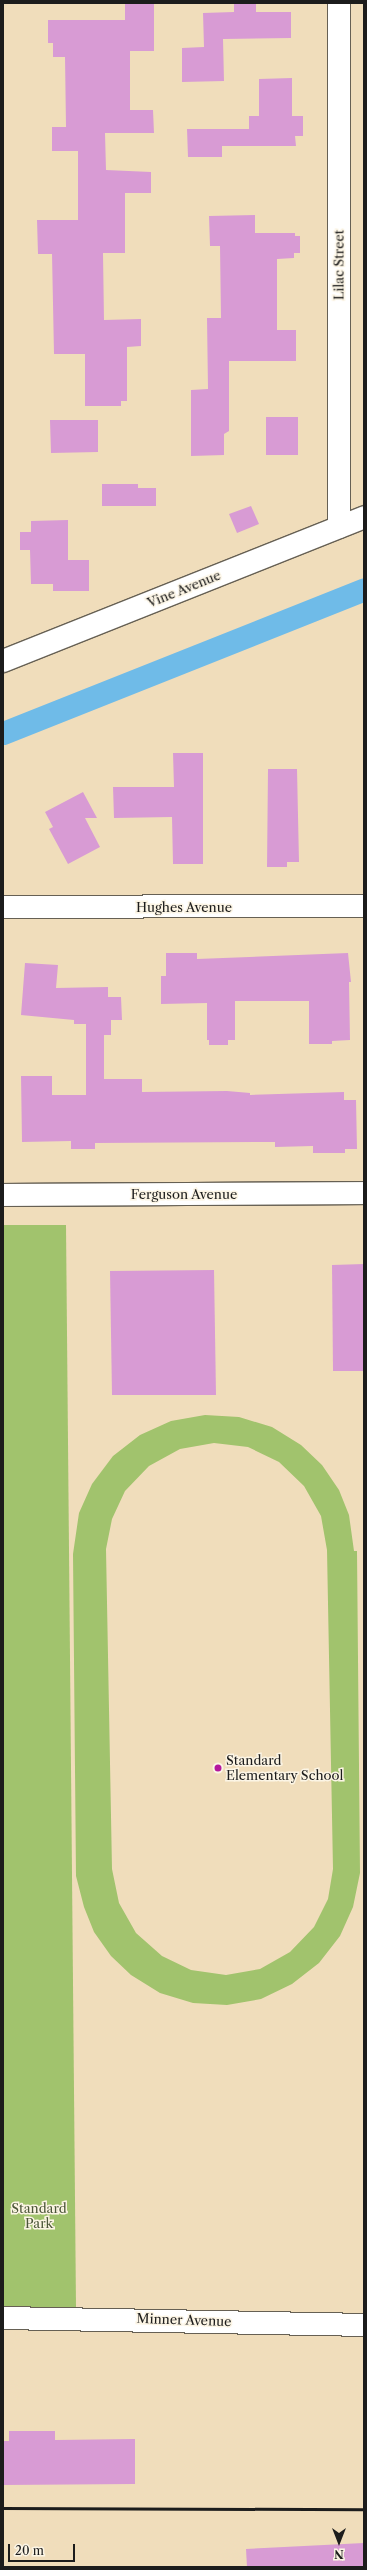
<!DOCTYPE html>
<style>
body{margin:0}
#map{position:relative;width:367px;height:2570px;overflow:hidden;background:#f0ddbb;font-family:"Libre Caslon Text",serif}
div>[style]{position:absolute}
[style*='--x']{left:calc(var(--x)*1px);top:calc(var(--y)*1px);width:calc(var(--w)*1px);rotate:calc(var(--a)*1deg)}
.green>*{inset:0;background:#a1c36d}
.canal>*{height:23px;margin:-11.5px;padding:0 11.5px;transform-origin:11.5px;border-radius:11.5px;background:#6fbbe8}
.building>*{inset:0;background:#d89bd4}
.roads{filter:drop-shadow(1px 0 #666054) drop-shadow(-1px 0 #666054) drop-shadow(0 1px #666054) drop-shadow(0 -1px #666054)}
.minor>*{height:22px;margin:-11px;padding:0 11px;transform-origin:11px;border-radius:11px;background:#fff}
.rail>*{height:3px;margin:-1.5px;padding:0 1.5px;transform-origin:1.5px;border-radius:1.5px;background:#1c1c1c}
.dots>*{width:11px;height:11px;translate:-50% -50%;box-sizing:border-box;border:2px solid #fcf5e5;border-radius:50%}
span{translate:-50% -50%;white-space:nowrap;text-align:center;line-height:1.15;-webkit-text-stroke:3px #fcf5e5;paint-order:stroke}
.street-label{font-size:13px;color:#1c1c1c}
.poi-label{font-size:13px;color:#1c1c1c}
.left{translate:0 -50%;text-align:left}
.park-label{font-size:13px;color:#4b5638}
.frame{position:absolute;inset:0;border:4px solid #1c1c1c;pointer-events:none}
.north{position:absolute;left:319px;top:2522px;width:40px;height:40px;-webkit-text-stroke:3px #fcf5e5;paint-order:stroke;rotate:180deg;font-size:11px;font-weight:700;line-height:16px;text-align:center;color:#1c1c1c}
.north::after{content:'';display:block;margin:auto;width:14px;height:18px;background:#1c1c1c;clip-path:polygon(50% 0,100% 100%,50% 72%,0 100%)}
.scale{position:absolute;left:8px;top:2544px;width:67px;height:18px;box-sizing:border-box;border:2px solid #1c1c1c;border-top:0;padding-left:5px;font-size:12px;line-height:14px;white-space:nowrap;color:#1c1c1c;-webkit-text-stroke:3px #fcf5e5;paint-order:stroke}
</style>
<div id="map">
<div class="green">
<div style="clip-path:polygon(3px 1225px,66px 1225px,76px 2307px,3px 2310px)"></div>
<div style="clip-path:polygon(evenodd,205px 1415px,239px 1417px,272px 1427px,301px 1445px,322px 1465px,339px 1490px,349px 1515px,354px 1551px,357px 1551px,360px 1873px,353px 1907px,340px 1936px,319px 1963px,292px 1984px,261px 1999px,227px 2005px,193px 2003px,160px 1993px,131px 1975px,111px 1956px,94px 1932px,84px 1907px,76px 1876px,73px 1554px,79px 1513px,92px 1484px,113px 1456px,140px 1435px,171px 1421px,205px 1415px,214px 1443px,248px 1447px,279px 1462px,304px 1486px,321px 1516px,327px 1550px,333px 1869px,328px 1899px,314px 1927px,290px 1952px,260px 1969px,226px 1975px,191px 1970px,162px 1956px,136px 1933px,119px 1903px,112px 1869px,106px 1549px,112px 1519px,125px 1491px,149px 1466px,180px 1449px,214px 1443px)"></div>
</div>
<div class="canal">
<div style="--x:3;--y:733;--w:389;--a:-21.7"></div>
</div>
<div class="building">
<div style="clip-path:polygon(125px 3px,154px 3px,154px 51px,130px 51px,130px 110px,153px 110px,154px 133px,105px 133px,106px 170px,151px 172px,151px 193px,125px 193px,125px 253px,103px 253px,104px 320px,141px 319px,141px 346px,127px 347px,127px 401px,121px 401px,121px 406px,85px 406px,85px 354px,54px 354px,52px 254px,38px 254px,37px 220px,78px 220px,78px 151px,52px 151px,52px 127px,66px 127px,65px 57px,53px 57px,53px 43px,48px 43px,48px 20px,125px 20px)"></div>
<div style="clip-path:polygon(234px 3px,256px 3px,256px 12px,291px 12px,291px 38px,223px 39px,224px 81px,182px 82px,182px 48px,204px 47px,203px 13px,234px 12px)"></div>
<div style="clip-path:polygon(292px 78px,292px 116px,303px 116px,303px 136px,295px 136px,296px 146px,222px 146px,222px 157px,188px 157px,187px 129px,249px 129px,249px 116px,259px 116px,259px 79px)"></div>
<div style="clip-path:polygon(255px 215px,255px 233px,295px 233px,295px 236px,300px 236px,300px 253px,294px 253px,294px 258px,277px 259px,277px 330px,296px 330px,296px 361px,229px 361px,229px 431px,224px 434px,224px 455px,191px 456px,191px 390px,208px 389px,207px 318px,221px 318px,220px 246px,210px 246px,209px 216px)"></div>
<div style="clip-path:polygon(266px 417px,298px 417px,298px 455px,266px 455px)"></div>
<div style="clip-path:polygon(50px 420px,98px 420px,98px 452px,51px 453px)"></div>
<div style="clip-path:polygon(102px 484px,138px 484px,138px 488px,156px 488px,156px 506px,102px 506px)"></div>
<div style="clip-path:polygon(251px 506px,259px 524px,237px 533px,229px 514px)"></div>
<div style="clip-path:polygon(68px 520px,68px 560px,89px 560px,89px 591px,53px 591px,53px 584px,31px 584px,30px 550px,20px 550px,20px 532px,31px 532px,31px 521px)"></div>
<div style="clip-path:polygon(173px 753px,203px 753px,203px 864px,173px 864px,172px 817px,114px 818px,113px 787px,174px 787px)"></div>
<div style="clip-path:polygon(268px 769px,297px 769px,299px 862px,287px 862px,287px 867px,267px 867px)"></div>
<div style="clip-path:polygon(83px 792px,97px 818px,85px 818px,100px 847px,68px 864px,49px 829px,53px 827px,45px 812px)"></div>
<div style="clip-path:polygon(166px 953px,197px 953px,197px 959px,348px 953px,351px 982px,349px 982px,350px 1040px,332px 1041px,332px 1044px,309px 1044px,309px 1001px,235px 1001px,235px 1040px,228px 1040px,228px 1045px,209px 1045px,209px 1040px,207px 1040px,207px 1003px,161px 1004px,161px 976px,166px 976px)"></div>
<div style="clip-path:polygon(25px 963px,58px 965px,56px 988px,108px 987px,108px 997px,121px 997px,122px 1020px,111px 1020px,111px 1035px,104px 1035px,104px 1079px,142px 1079px,142px 1092px,227px 1091px,250px 1093px,250px 1095px,344px 1092px,344px 1100px,356px 1100px,357px 1149px,345px 1149px,345px 1153px,313px 1153px,313px 1146px,275px 1147px,275px 1142px,95px 1143px,95px 1149px,71px 1149px,71px 1141px,22px 1142px,21px 1076px,52px 1076px,52px 1095px,86px 1095px,86px 1024px,74px 1024px,74px 1020px,21px 1015px)"></div>
<div style="clip-path:polygon(364px 1264px,364px 1371px,333px 1371px,332px 1265px)"></div>
<div style="clip-path:polygon(214px 1270px,216px 1395px,112px 1395px,110px 1271px)"></div>
<div style="clip-path:polygon(9px 2431px,55px 2431px,55px 2440px,135px 2439px,135px 2484px,3px 2485px,3px 2441px,9px 2441px)"></div>
<div style="clip-path:polygon(364px 2543px,364px 2567px,247px 2567px,246px 2549px)"></div>
</div>
<div class="roads">
<div class="minor">
<div style="--x:339;--y:527;--w:524;--a:-90"></div>
<div style="--x:3;--y:661;--w:389;--a:-21.7"></div>
<div style="--x:3;--y:907;--w:361;--a:-0.2"></div>
<div style="--x:3;--y:1195;--w:361;--a:-0.3"></div>
<div style="--x:3;--y:2318;--w:361;--a:1.1"></div>
</div>
</div>
<div class="rail">
<div style="--x:3;--y:2508;--w:361;--a:0.2"></div>
</div>
<div class="dots">
<div style="left:218px;top:1768px;background:#b5179e"></div>
</div>
<div class="street-label">
<span style="left:339px;top:265px;rotate:-90deg">Lilac Street</span>
<span style="left:184px;top:589px;rotate:-22deg">Vine Avenue</span>
<span style="left:184px;top:907px">Hughes Avenue</span>
<span style="left:184px;top:1194px">Ferguson Avenue</span>
<span style="left:184px;top:2320px;rotate:2deg">Minner Avenue</span>
</div>
<div class="poi-label">
<span class="left" style="left:226px;top:1768px">Standard<br>Elementary School</span>
</div>
<div class="park-label">
<span style="left:39px;top:2216px">Standard<br>Park</span>
</div>
<div class="frame"></div>
<div class="north">N</div>
<div class="scale">20 m</div>
</div>
